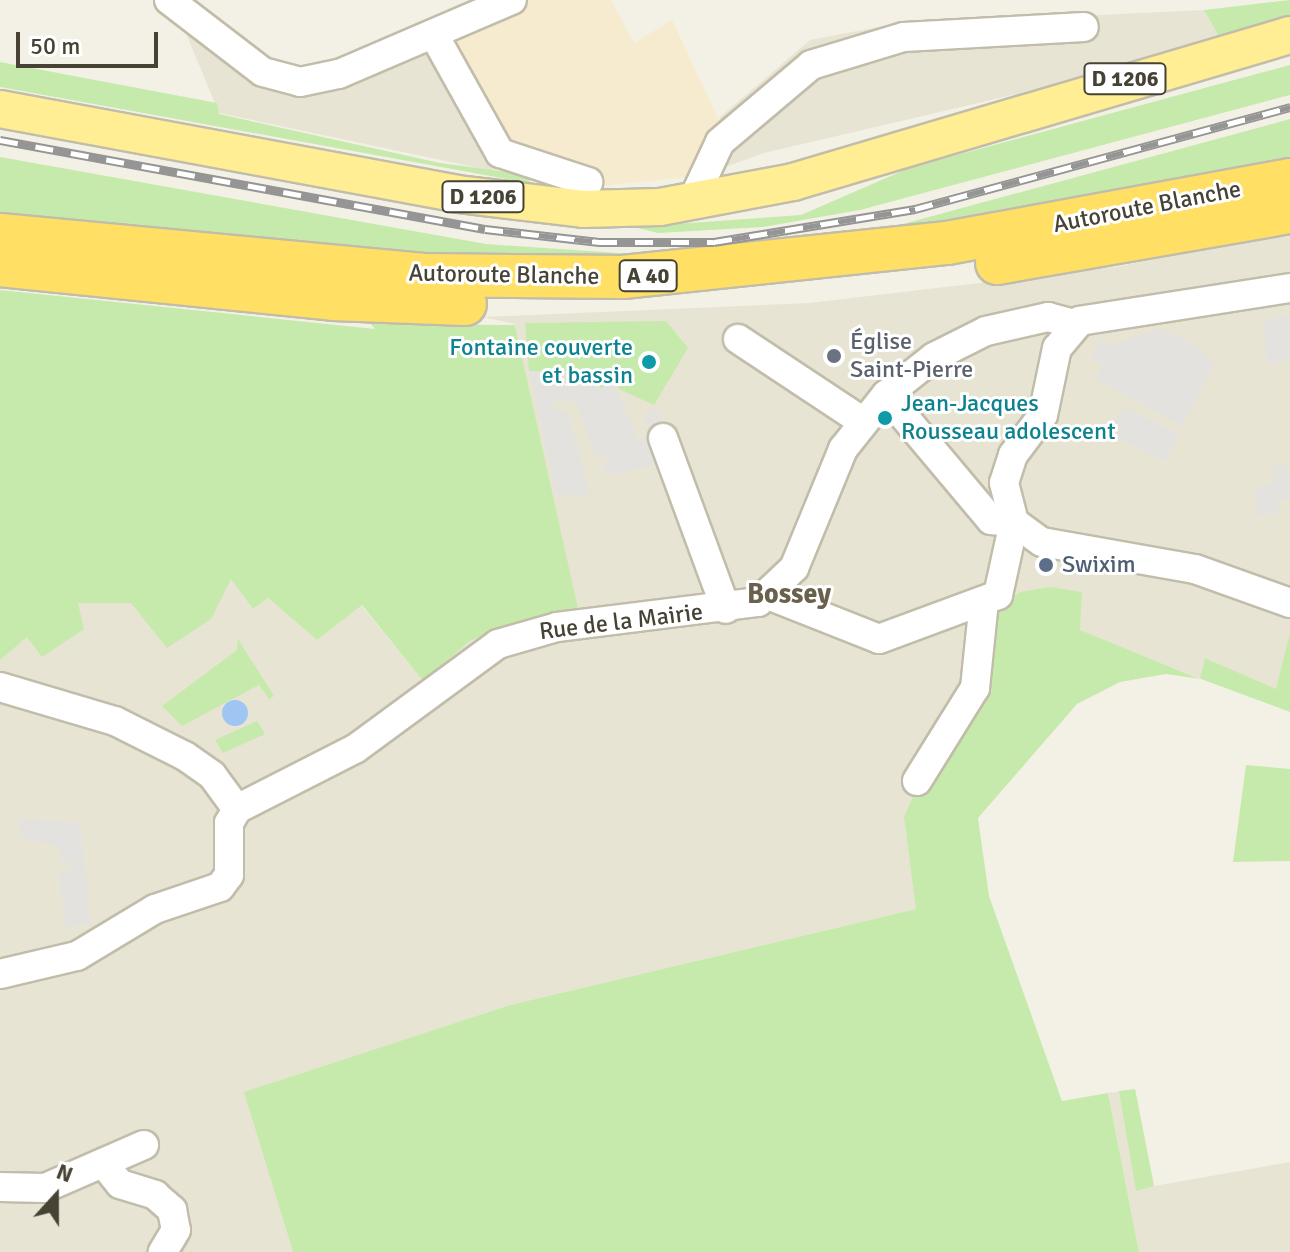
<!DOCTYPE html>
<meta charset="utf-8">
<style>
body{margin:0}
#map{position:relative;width:1290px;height:1252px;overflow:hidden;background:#f3f1e5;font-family:Signika,sans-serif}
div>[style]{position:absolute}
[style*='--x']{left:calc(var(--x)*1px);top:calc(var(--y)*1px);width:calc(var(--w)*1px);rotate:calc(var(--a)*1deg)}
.residential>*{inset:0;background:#e8e4d3}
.commercial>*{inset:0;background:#f6ebcf}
.green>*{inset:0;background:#c6eaac}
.parking>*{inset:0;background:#e4e2de}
.water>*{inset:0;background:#9fc5f3}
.round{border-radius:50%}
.roads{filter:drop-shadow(2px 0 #c2bdaa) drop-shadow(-2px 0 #c2bdaa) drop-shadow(0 2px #c2bdaa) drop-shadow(0 -2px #c2bdaa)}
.minor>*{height:28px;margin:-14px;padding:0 14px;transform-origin:14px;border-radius:14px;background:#fff}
.major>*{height:36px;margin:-18px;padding:0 18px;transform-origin:18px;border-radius:18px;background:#ffee93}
.highway>*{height:42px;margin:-21px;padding:0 21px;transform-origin:21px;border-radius:21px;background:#ffe065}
.rail>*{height:9px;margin-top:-4.5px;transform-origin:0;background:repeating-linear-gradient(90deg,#fff 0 18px,#959595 0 36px);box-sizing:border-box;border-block:2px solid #959595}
.dots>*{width:22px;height:22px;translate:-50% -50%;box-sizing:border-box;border:4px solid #fff;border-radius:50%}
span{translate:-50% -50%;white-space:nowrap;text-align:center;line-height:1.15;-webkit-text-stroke:6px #fff;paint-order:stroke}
.shield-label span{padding:2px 6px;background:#fff;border:2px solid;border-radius:6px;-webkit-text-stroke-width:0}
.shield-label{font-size:22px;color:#464234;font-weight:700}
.street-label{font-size:24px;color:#464234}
.worship-label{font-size:24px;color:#5b616d}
.left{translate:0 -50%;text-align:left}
.culture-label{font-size:24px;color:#0d838f}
.right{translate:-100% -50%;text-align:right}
.service-label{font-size:24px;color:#4e5e75}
.quarter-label{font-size:28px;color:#69614b;font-weight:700}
.north{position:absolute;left:16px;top:1156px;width:80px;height:80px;-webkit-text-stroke:6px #fff;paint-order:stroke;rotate:21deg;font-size:22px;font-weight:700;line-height:32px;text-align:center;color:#464234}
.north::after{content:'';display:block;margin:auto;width:28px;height:36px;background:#464234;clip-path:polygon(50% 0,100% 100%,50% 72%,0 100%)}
.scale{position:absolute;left:16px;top:32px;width:142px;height:36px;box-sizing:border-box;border:4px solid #464234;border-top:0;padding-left:10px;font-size:24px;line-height:28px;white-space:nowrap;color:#464234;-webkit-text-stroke:6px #fff;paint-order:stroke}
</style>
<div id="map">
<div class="residential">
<div style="clip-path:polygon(1204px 10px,1218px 35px,1111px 72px,764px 153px,700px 176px,726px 135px,719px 118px,810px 40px,889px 25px)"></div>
<div style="clip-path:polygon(180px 19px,288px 73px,338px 62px,424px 26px,493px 171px,219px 113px)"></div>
<div style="clip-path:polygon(1290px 232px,1290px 632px,1276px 690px,1206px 658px,1201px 679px,1079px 630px,1081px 592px,905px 829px,919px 889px,916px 909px,510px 1005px,245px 1092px,293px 1252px,0 1252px,0 632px,46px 605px,120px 600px,227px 572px,253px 609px,268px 598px,317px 640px,361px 605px,423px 681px,470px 641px,519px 621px,578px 613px,515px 324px,483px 317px,809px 303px,1116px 267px)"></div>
<div style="clip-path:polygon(1135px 1089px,1154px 1186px,1290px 1162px,1290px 1252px,1139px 1252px,1108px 1093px)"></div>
</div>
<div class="commercial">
<div style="clip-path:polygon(485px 0,611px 0,634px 43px,672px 20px,726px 135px,700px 176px,580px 188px,493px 171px,424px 26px)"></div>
</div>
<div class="green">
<div style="clip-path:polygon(1290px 0,1290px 25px,1111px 72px,1218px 35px,1204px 10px)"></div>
<div style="clip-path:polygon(0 62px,217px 103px,219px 114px,440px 163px,531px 175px,529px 183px,0 87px)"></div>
<div style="clip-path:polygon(1290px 65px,1290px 95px,860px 210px,763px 227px,658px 233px,633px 227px,801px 215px,909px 168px)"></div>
<div style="clip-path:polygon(1290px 119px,1290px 157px,1039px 212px,859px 236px)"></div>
<div style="clip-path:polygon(0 157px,486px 244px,678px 257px,469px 262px,0 213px)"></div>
<div style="clip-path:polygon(0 290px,375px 329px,371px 324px,515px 325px,579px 613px,519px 621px,470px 641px,423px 681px,362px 605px,317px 640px,268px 598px,253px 609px,231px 579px,211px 619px,167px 648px,131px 603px,78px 603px,84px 629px,42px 657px,27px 637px,0 660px)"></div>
<div style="clip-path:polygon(666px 321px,688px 348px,654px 405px,619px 389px,612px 378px,601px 389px,595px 372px,529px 371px,525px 323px)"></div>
<div style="clip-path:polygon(1051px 587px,1082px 592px,1080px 630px,1200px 679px,1205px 658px,1276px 689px,1290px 632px,1290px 712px,1201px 679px,1166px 674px,1120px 682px,1077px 704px,978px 818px,989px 896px,1062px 1101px,1108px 1093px,1139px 1252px,293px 1252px,244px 1092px,510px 1005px,916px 909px,904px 817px,998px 608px,1020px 592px)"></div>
<div style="clip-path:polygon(238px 639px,274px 696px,269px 699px,259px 685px,182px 726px,162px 706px,237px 650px)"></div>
<div style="clip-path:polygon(257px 721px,265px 734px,223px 753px,215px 740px)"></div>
<div style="clip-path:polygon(1246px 765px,1290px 769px,1290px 861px,1233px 862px)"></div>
<div style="clip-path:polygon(1135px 1089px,1154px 1186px,1136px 1191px,1119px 1091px)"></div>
</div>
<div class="parking">
<div style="clip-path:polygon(1290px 315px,1290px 360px,1267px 364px,1264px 320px)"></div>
<div style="clip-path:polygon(1158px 328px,1188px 340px,1215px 364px,1182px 426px,1096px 379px,1103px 365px,1090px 359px,1100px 340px,1114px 345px)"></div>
<div style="clip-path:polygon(529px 371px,595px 372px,601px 389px,612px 377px,638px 441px,651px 432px,642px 418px,656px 408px,675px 442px,657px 451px,655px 464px,615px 475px,603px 470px,608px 458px,594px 456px,576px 401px,553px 401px,551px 408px,568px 413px,590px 495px,556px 495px)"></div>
<div style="clip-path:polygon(1125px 407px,1179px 435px,1165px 462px,1106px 432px)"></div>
<div style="clip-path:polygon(1288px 465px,1290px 499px,1278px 501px,1279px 514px,1256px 515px,1255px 489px,1274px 482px,1272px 467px)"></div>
<div style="clip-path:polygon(17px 819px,80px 822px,91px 923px,66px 927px,58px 870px,72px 874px,71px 862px,60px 861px,59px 847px,22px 837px)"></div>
</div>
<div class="water">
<div class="round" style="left:222px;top:700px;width:26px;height:26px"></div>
</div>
<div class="roads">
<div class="minor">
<div style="--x:169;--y:0;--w:118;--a:37.5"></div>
<div style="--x:263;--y:72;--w:38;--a:15"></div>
<div style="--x:300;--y:82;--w:40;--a:-12"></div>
<div style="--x:339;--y:74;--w:188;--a:-23.2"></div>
<div style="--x:434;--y:35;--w:135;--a:60.8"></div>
<div style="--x:500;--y:153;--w:93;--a:18.2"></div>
<div style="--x:691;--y:204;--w:68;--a:-64.9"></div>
<div style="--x:720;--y:142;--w:119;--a:-40.2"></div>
<div style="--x:811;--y:65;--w:97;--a:-16.8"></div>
<div style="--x:904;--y:37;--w:180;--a:-3.2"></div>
<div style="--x:1290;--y:288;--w:213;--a:171.1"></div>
<div style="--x:1080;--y:321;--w:35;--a:130"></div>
<div style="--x:1057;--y:348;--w:68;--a:101.8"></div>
<div style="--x:1043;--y:415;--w:50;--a:126.9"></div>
<div style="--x:1013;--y:455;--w:29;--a:108"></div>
<div style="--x:1004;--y:483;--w:40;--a:75.6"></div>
<div style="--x:1014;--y:522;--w:34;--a:36"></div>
<div style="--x:1042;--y:542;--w:155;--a:10"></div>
<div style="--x:1195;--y:569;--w:101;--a:19.7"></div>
<div style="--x:738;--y:339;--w:149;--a:33.5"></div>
<div style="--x:886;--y:395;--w:163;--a:50"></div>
<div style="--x:991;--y:520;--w:23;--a:5"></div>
<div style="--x:663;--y:438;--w:182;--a:69.8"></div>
<div style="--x:768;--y:595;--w:119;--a:21.6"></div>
<div style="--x:879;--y:639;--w:127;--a:-20.3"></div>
<div style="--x:998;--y:595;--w:75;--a:-77.6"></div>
<div style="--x:0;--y:687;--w:120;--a:16.5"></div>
<div style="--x:115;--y:721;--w:78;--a:26.6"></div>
<div style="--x:185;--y:756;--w:33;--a:35"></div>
<div style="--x:212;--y:775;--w:42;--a:53.7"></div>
<div style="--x:917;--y:781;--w:110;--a:-58.1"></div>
<div style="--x:975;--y:688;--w:87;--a:-84.1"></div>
<div style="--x:0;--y:974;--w:79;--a:-13.2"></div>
<div style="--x:77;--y:956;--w:91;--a:-31.1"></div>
<div style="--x:155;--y:909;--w:69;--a:-18.7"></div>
<div style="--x:220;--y:887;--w:15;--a:-53"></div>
<div style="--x:229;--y:875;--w:52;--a:-90"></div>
<div style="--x:229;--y:823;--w:16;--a:-60"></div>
<div style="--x:237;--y:809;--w:132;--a:-27"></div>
<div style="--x:355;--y:749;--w:177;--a:-36.3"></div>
<div style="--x:498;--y:644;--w:61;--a:-16.1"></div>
<div style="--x:557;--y:627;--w:203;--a:-7.1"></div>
<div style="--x:758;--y:602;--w:50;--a:-43.4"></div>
<div style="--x:794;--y:568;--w:129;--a:-67.6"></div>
<div style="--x:843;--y:449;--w:69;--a:-51.5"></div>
<div style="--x:886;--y:395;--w:61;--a:-38.4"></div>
<div style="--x:934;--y:357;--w:58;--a:-26.6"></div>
<div style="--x:986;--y:331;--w:64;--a:-12.7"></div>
<div style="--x:1048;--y:317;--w:28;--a:15"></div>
<div style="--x:103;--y:1163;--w:27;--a:51"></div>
<div style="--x:120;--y:1184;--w:37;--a:17"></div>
<div style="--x:155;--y:1195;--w:23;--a:41"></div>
<div style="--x:172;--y:1210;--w:20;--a:79"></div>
<div style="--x:176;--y:1230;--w:26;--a:121"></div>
<div style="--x:0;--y:1187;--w:45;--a:1.3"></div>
<div style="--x:45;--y:1188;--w:108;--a:-23.5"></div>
</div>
<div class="major">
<div style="--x:0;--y:109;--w:466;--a:10.5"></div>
<div style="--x:458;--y:194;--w:126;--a:6.8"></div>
<div style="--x:583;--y:209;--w:77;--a:-1.5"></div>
<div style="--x:660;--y:207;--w:135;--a:-10.6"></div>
<div style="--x:793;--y:182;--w:518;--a:-16.48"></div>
</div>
<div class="highway">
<div style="--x:0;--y:235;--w:428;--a:5.4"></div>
<div style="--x:426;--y:275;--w:197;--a:0.6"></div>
<div style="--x:623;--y:277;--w:326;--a:-6"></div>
<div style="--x:947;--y:243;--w:349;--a:-10.4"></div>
<div style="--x:997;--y:263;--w:297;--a:-9.9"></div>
<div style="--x:0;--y:265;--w:335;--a:5.8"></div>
<div style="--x:333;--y:299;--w:132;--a:2.2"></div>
</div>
</div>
<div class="rail">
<div style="--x:0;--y:140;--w:493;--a:10.4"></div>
<div style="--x:485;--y:229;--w:115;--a:6.5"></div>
<div style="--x:599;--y:242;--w:115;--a:0"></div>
<div style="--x:714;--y:242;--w:204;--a:-9.3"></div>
<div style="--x:915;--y:209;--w:389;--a:-15.2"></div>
</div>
<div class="dots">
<div style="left:834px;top:356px;background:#6b7280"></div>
<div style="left:649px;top:362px;background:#0f9aa8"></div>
<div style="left:885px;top:418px;background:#0f9aa8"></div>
<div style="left:1046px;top:565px;background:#5c6f8a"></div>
</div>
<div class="shield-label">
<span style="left:1125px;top:79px">D 1206</span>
<span style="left:483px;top:197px">D 1206</span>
<span style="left:648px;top:276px">A 40</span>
</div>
<div class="street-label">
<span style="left:1147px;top:207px;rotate:-11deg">Autoroute Blanche</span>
<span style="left:504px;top:275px;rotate:1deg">Autoroute Blanche</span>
<span style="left:621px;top:622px;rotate:-7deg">Rue de la Mairie</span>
</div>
<div class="worship-label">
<span class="left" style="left:850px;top:356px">Église<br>Saint-Pierre</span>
</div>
<div class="culture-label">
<span class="right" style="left:633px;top:362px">Fontaine couverte<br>et bassin</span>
<span class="left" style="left:901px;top:418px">Jean-Jacques<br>Rousseau adolescent</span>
</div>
<div class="service-label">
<span class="left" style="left:1062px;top:565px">Swixim</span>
</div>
<div class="quarter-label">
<span style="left:789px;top:594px">Bossey</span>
</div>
<div class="north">N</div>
<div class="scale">50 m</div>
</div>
